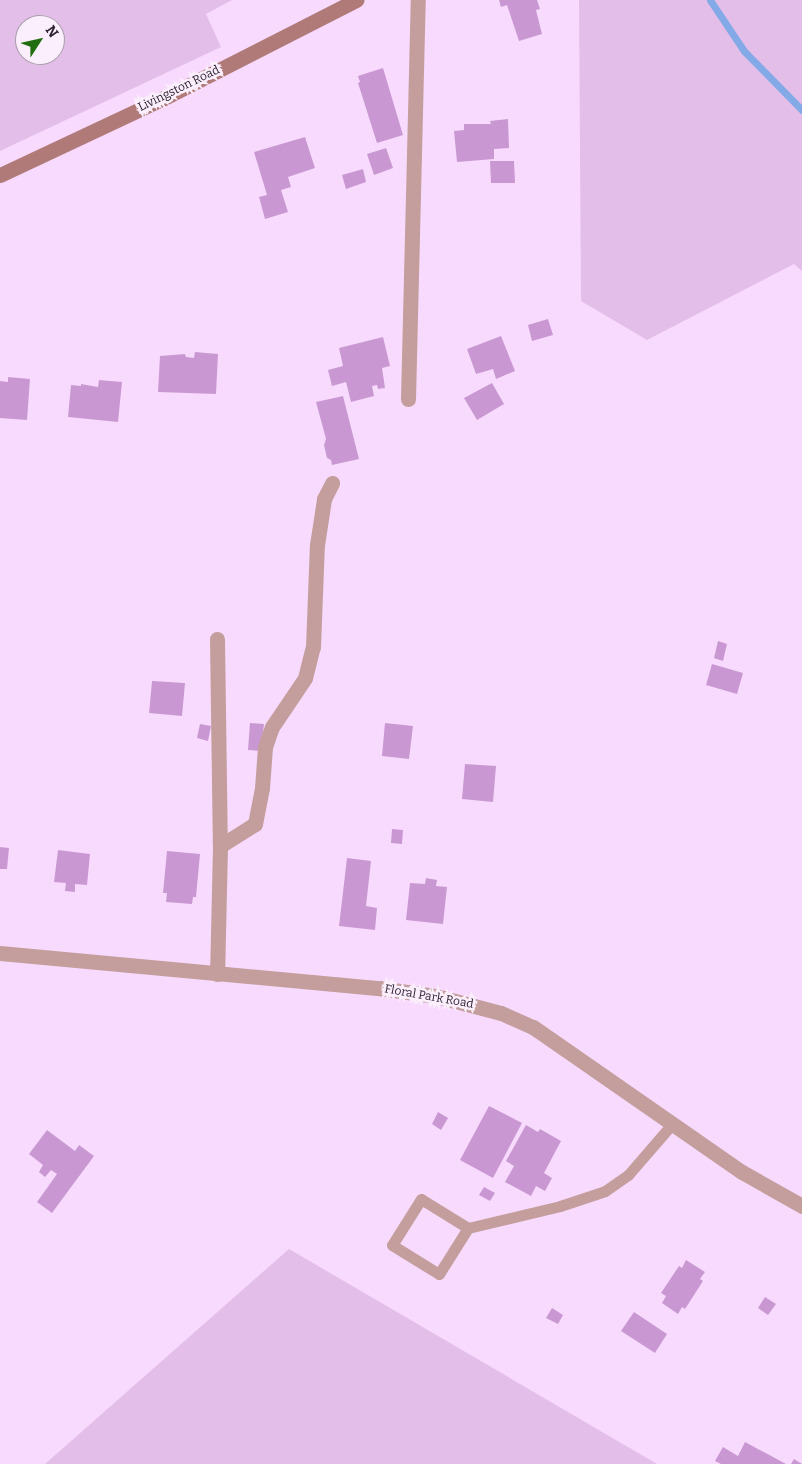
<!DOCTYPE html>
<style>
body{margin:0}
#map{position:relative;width:802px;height:1464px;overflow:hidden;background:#f8dafe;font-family:Bitter,serif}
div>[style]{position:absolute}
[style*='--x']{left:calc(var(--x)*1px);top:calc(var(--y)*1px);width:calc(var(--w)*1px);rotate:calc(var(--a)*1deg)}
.green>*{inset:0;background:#e2bee9}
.stream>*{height:7px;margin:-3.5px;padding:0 3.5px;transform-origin:3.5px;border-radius:3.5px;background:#84a9e7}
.building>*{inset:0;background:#c998d3}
.service>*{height:11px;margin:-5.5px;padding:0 5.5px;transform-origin:5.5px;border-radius:5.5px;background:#c39e9d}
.minor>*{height:15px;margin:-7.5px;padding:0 7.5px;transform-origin:7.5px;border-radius:7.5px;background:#c39e9d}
.secondary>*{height:15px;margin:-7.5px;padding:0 7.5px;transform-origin:7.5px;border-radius:7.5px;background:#b07a79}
span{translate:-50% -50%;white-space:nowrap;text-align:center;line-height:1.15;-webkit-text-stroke:5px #fbeffd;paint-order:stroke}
.street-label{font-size:12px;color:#2d222f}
.north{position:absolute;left:15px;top:15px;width:50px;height:50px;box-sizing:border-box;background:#fbeffd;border:1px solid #a99dab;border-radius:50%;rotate:55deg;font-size:14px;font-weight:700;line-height:20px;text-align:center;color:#2d222f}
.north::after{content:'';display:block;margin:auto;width:18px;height:22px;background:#216e10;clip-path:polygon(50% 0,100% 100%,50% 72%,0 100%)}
</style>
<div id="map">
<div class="green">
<div style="clip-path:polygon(evenodd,0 0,232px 0,206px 14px,221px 47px,0 151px,0 0,25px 25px,55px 25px,55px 55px,25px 55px,25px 25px)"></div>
<div style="clip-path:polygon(579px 0,802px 0,802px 271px,794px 264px,647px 340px,581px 301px)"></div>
<div style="clip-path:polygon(289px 1249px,657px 1464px,45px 1464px)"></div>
</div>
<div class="stream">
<div style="--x:710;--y:0;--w:61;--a:56.3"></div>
<div style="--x:744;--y:51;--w:83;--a:45.5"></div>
</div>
<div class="building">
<div style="clip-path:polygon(499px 0,537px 0,540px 9px,536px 10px,542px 34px,519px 41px,507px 5px,501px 7px)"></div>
<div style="clip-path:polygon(383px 68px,403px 135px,377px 143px,358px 83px,360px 82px,358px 76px)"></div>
<div style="clip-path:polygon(508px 119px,509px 148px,494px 149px,494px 159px,457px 162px,454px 131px,464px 130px,464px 124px,491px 124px,490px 121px)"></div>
<div style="clip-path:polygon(305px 137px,315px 168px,288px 177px,291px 187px,281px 190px,288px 212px,265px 219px,259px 197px,267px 195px,254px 152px)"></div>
<div style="clip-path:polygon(386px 148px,393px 168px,374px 175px,367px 154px)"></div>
<div style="clip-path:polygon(490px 161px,514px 161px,515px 183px,491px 183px)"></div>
<div style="clip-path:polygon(363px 169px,366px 182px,346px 189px,342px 175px)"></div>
<div style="clip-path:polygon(548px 319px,553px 335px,532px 341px,528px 325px)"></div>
<div style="clip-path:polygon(501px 336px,515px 371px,496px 379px,493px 369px,476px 374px,467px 349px)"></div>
<div style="clip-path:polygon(383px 337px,390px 366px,382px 368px,385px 388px,378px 389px,377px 385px,372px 386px,374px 396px,351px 402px,346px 382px,332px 386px,328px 370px,343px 366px,339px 348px)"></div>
<div style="clip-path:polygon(195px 352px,218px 354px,216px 394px,158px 392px,160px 356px,185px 354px,186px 357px,194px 358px)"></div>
<div style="clip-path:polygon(8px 377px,30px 379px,27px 420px,0 418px,0 381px,8px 382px)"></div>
<div style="clip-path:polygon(99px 380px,122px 382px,118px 422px,68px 417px,71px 385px,81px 386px,81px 384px,98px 387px)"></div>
<div style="clip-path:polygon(492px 383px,504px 404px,477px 420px,464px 398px)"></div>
<div style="clip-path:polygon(343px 396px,359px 459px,332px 465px,331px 460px,327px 458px,324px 445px,326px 439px,316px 402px)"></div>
<div style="clip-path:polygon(718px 641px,727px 644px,723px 661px,714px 658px)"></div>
<div style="clip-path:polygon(712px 664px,743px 673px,737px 694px,706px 685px)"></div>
<div style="clip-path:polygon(152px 681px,185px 683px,182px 716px,149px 713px)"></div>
<div style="clip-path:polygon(250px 723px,264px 724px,261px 751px,248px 750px)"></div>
<div style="clip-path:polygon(385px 723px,413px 726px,409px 759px,382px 756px)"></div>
<div style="clip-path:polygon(200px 724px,211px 726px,208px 741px,197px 738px)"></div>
<div style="clip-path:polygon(465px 764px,496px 766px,493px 802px,462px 799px)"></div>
<div style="clip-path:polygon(392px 829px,403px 830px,402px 844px,391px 843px)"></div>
<div style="clip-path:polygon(0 847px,9px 848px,7px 869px,0 869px)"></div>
<div style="clip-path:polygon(58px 850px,90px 854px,87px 885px,75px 884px,75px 892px,65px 891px,66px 883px,54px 882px)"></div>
<div style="clip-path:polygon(167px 851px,200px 854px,196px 897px,193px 897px,192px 904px,166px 902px,167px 893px,163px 893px)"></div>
<div style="clip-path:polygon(347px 858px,371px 861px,366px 906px,377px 908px,375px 930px,339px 926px)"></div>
<div style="clip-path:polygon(426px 878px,437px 880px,436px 886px,447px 887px,443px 924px,406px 920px,410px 883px,425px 884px)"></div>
<div style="clip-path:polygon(489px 1106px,522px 1123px,493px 1178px,460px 1160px)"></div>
<div style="clip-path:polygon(438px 1112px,448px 1118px,441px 1130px,432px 1124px)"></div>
<div style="clip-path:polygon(526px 1125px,538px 1132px,540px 1129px,561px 1141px,544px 1173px,552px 1178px,545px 1191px,536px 1186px,531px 1196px,505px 1182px,514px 1166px,506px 1161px)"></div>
<div style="clip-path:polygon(47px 1130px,75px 1151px,79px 1145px,94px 1156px,52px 1213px,37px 1202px,57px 1174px,51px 1170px,45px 1177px,39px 1172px,43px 1165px,29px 1154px)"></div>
<div style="clip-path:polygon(484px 1187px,495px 1193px,490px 1201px,479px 1195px)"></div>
<div style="clip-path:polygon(686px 1260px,705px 1272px,700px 1279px,703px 1281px,685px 1309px,682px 1307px,678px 1314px,662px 1303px,666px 1296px,661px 1293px,679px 1266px,682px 1268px)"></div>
<div style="clip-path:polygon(765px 1297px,776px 1304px,768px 1315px,758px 1308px)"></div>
<div style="clip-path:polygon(552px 1308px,563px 1315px,558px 1324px,546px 1318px)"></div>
<div style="clip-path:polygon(634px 1312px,667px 1334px,655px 1353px,621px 1331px)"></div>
<div style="clip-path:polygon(745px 1442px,786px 1464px,721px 1464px,715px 1461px,723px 1447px,738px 1456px)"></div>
<div style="clip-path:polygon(794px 1459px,802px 1464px,791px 1464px)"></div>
</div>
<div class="service">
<div style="--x:468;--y:1228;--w:55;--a:-148.3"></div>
<div style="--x:421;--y:1199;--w:54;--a:122.2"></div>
<div style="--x:392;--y:1245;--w:55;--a:31.7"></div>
<div style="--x:439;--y:1274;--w:54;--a:-57.8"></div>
<div style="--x:468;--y:1228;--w:95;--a:-13.4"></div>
<div style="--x:560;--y:1206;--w:47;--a:-18.4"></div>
<div style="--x:605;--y:1191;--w:28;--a:-35"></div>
<div style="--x:628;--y:1175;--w:67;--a:-49.2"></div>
</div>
<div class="minor">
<div style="--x:408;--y:399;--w:399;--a:-88.6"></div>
<div style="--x:217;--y:639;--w:207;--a:89.2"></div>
<div style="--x:220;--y:846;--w:128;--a:91.3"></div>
<div style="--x:220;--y:846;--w:41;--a:-32.2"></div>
<div style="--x:255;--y:824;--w:37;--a:-79"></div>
<div style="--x:262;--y:788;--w:41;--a:-85.8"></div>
<div style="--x:265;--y:747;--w:21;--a:-71"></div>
<div style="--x:272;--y:727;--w:59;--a:-56"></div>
<div style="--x:305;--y:678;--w:32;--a:-76"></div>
<div style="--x:313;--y:647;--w:102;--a:-87.8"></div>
<div style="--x:317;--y:545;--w:47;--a:-81.3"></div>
<div style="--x:324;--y:499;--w:18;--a:-63"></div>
<div style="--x:0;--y:953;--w:381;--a:5.3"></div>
<div style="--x:379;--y:988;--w:58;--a:8"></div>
<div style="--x:436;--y:996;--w:67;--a:14.7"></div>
<div style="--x:501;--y:1013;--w:35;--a:24"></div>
<div style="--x:533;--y:1027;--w:254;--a:34.8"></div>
<div style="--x:742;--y:1172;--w:69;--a:29.5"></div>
</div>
<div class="secondary">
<div style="--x:0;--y:175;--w:181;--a:-25.2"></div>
<div style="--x:164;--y:98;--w:216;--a:-27"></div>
</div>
<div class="street-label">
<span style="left:179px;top:89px;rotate:-26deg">Livingston Road</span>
<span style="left:429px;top:997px;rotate:10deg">Floral Park Road</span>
</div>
<div class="north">N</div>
</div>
